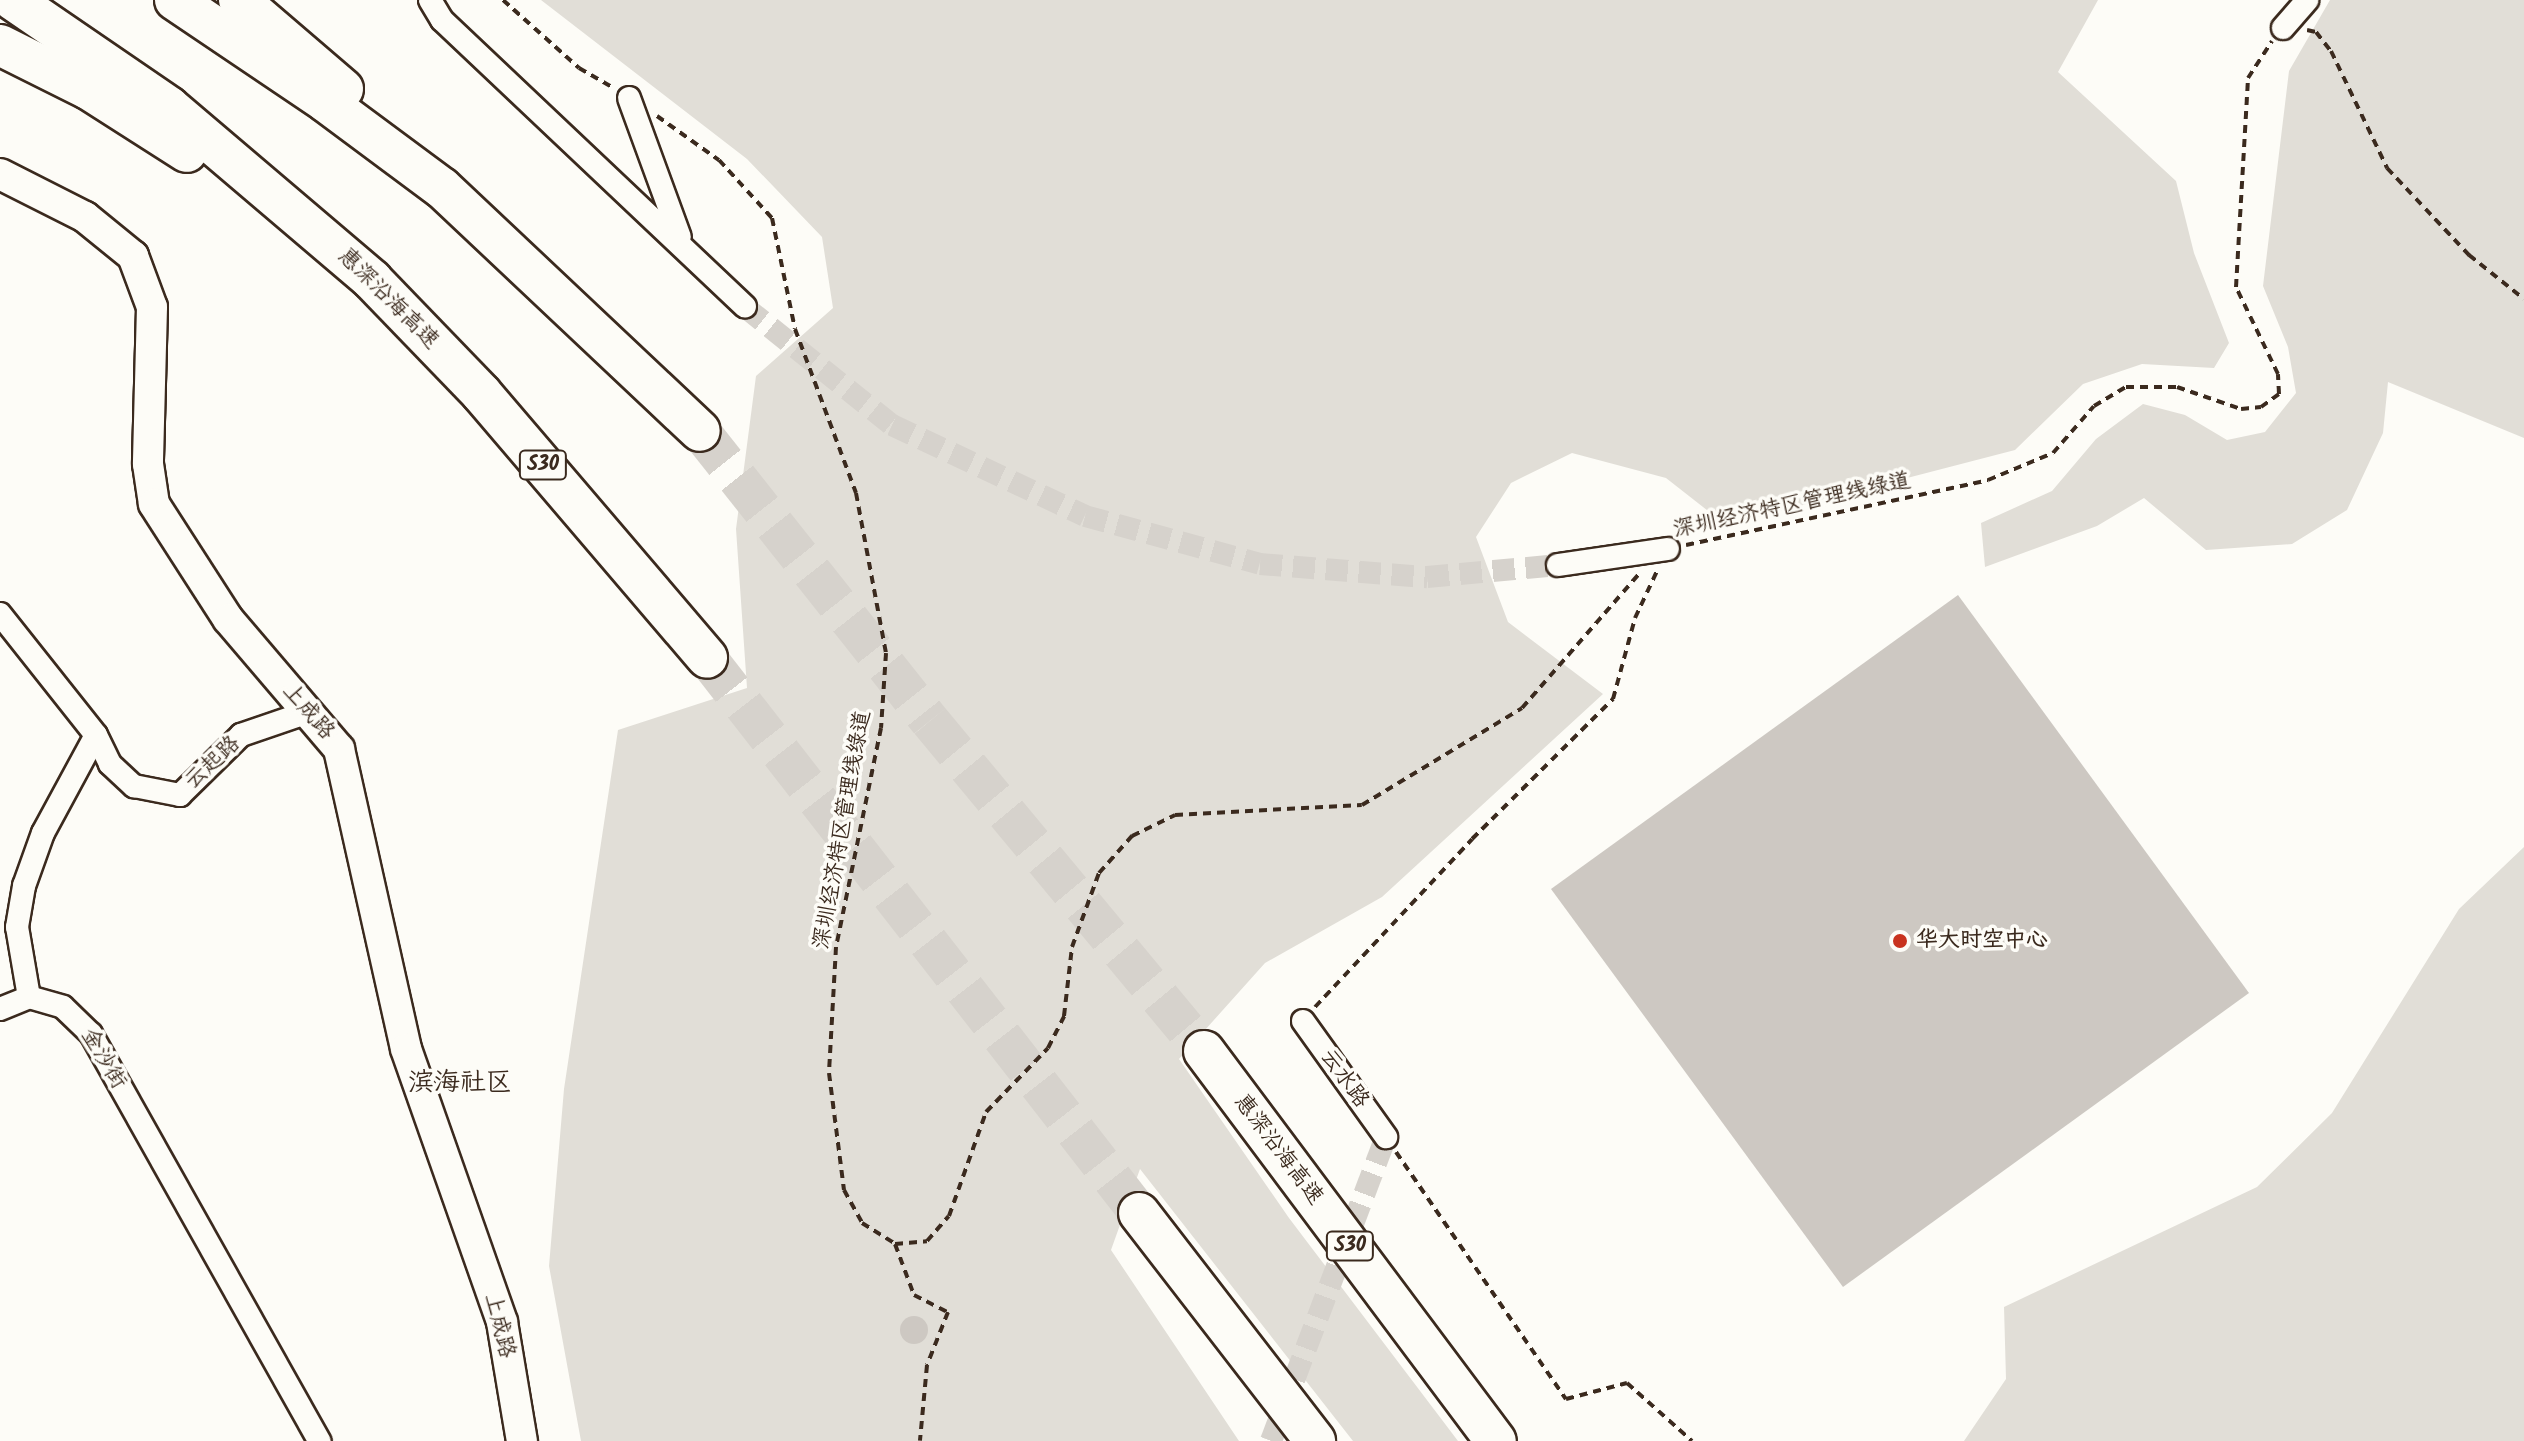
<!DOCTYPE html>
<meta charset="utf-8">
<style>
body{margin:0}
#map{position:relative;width:2524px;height:1441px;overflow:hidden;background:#fdfcf7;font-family:Kalam,"LXGW WenKai TC",sans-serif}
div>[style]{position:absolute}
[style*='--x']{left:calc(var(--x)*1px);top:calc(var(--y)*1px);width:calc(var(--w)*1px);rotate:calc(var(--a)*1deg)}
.green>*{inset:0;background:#e1ded7}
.building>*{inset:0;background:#cdc8c2}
.round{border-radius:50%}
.street-tunnel>*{height:22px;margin-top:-11px;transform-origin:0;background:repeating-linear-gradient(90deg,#d6d2cc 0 22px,transparent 0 33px)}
.highway-tunnel>*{height:40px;margin-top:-20px;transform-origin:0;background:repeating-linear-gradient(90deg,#d6d2cc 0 40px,transparent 0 60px)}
.path>*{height:4px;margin-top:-2px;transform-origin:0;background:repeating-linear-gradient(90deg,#3b2a1e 0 8px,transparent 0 14px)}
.roads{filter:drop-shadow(2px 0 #3b2a1e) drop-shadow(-2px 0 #3b2a1e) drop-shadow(0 2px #3b2a1e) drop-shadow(0 -2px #3b2a1e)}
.street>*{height:22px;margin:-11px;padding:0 11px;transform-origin:11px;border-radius:11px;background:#fdfcf7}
.secondary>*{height:30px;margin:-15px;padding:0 15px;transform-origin:15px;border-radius:15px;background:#fdfcf7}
.highway>*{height:40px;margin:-20px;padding:0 20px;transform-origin:20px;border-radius:20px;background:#fdfcf7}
.dots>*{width:22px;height:22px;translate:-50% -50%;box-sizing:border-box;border:4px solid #fdfcf7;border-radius:50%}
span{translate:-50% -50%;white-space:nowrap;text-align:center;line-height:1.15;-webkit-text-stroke:7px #fdfcf7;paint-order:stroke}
.shield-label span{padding:2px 6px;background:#fdfcf7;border:2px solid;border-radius:6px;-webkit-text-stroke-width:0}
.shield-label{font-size:20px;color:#3b2a1e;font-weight:700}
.street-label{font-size:22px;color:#3b2a1e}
.poi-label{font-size:22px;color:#3b2a1e;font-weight:700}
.left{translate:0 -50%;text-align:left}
.quarter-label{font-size:26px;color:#3b2a1e}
</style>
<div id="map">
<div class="green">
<div style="clip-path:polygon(541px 0,2098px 0,2058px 72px,2176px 181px,2194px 253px,2229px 343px,2214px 368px,2142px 364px,2083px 384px,2015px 450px,1726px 525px,1666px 478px,1572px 453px,1511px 483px,1476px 537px,1508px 622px,1603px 694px,1382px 897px,1265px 963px,1179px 1059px,1289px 1218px,1458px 1441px,1353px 1441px,1140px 1169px,1111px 1250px,1239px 1441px,581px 1441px,549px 1266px,564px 1089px,618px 730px,747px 688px,736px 529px,756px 376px,833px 308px,822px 237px,747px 159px)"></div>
<div style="clip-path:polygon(2330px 0,2524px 0,2524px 438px,2388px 382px,2383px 433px,2347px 510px,2292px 544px,2206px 550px,2144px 498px,2097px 526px,1985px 567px,1981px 523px,2052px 491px,2096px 439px,2143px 404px,2185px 415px,2227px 440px,2265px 432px,2296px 393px,2288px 347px,2263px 286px,2289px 71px)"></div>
<div style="clip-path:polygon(2524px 847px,2524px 1441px,1964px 1441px,2006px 1379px,2004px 1307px,2257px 1187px,2332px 1113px,2459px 909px)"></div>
</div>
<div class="building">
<div style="clip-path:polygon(1958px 595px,2249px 993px,1843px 1287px,1551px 889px)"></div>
<div class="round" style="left:900px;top:1316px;width:28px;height:28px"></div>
</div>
<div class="street-tunnel">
<div style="--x:745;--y:307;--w:189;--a:38.8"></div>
<div style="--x:892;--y:425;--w:213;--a:25.2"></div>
<div style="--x:1085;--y:516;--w:181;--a:15.3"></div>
<div style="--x:1260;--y:564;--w:168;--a:4.5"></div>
<div style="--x:1427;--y:577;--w:132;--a:-5.2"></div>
<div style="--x:1271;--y:1441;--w:325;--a:-69.3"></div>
</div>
<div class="highway-tunnel">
<div style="--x:700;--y:431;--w:370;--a:51.6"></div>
<div style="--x:930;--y:721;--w:429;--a:50.3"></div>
<div style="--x:707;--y:658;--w:703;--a:52.1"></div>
</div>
<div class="path">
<div style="--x:503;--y:0;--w:102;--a:41.8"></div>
<div style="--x:579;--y:68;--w:39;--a:30"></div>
<div style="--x:2307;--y:30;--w:9;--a:13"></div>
<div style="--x:2316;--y:32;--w:24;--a:52"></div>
<div style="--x:2331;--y:51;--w:130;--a:64.4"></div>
<div style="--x:2387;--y:168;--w:120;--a:46.7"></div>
<div style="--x:2469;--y:255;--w:70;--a:38.7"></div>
<div style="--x:657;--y:116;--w:76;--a:35.4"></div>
<div style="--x:719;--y:160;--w:79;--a:47.6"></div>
<div style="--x:772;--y:218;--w:113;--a:78.3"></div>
<div style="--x:795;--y:329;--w:175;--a:69.6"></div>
<div style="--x:856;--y:493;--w:163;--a:79.4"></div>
<div style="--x:886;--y:653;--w:75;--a:93.8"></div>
<div style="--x:881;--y:728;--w:224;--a:101.6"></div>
<div style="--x:836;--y:947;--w:126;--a:93.2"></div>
<div style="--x:829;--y:1073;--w:118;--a:82.7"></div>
<div style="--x:844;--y:1190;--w:38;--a:61"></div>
<div style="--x:862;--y:1223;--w:39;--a:32"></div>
<div style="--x:895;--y:1244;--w:32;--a:-5"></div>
<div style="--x:927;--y:1241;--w:33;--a:-49"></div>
<div style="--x:949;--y:1216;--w:110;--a:-70.4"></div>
<div style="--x:986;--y:1112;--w:89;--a:-45.9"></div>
<div style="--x:1048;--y:1048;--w:36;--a:-63"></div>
<div style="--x:1064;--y:1016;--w:69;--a:-83.4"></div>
<div style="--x:1072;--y:947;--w:79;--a:-70"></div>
<div style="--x:1099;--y:873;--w:50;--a:-48.3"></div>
<div style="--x:1132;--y:836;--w:48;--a:-26"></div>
<div style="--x:1175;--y:815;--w:187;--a:-3.1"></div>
<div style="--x:1362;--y:805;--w:187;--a:-31.2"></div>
<div style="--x:1522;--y:708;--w:178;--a:-48.9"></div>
<div style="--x:1686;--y:545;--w:309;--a:-12.1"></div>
<div style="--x:1988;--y:480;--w:70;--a:-22.6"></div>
<div style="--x:2053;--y:453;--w:62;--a:-48.9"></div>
<div style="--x:2094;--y:406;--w:37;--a:-31"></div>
<div style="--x:2126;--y:387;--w:51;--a:0"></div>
<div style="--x:2177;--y:387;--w:68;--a:19"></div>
<div style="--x:2241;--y:409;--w:20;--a:-6"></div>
<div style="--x:2261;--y:407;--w:22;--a:-36"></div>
<div style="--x:2279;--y:394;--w:20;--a:-93"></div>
<div style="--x:2278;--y:374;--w:97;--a:-115.8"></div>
<div style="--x:2236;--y:287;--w:209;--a:-86.7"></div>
<div style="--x:2248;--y:78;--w:44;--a:-57"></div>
<div style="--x:1315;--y:1007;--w:230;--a:-46.9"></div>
<div style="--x:1472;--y:839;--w:199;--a:-44.8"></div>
<div style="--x:1613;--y:699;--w:84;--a:-74.8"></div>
<div style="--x:1635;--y:618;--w:54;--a:-64.9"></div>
<div style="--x:1396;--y:1152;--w:300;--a:55.5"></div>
<div style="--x:1566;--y:1399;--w:63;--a:-14.7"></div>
<div style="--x:1627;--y:1383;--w:87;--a:41.7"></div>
<div style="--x:895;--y:1244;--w:54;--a:69.6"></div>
<div style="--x:914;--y:1295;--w:38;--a:27"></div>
<div style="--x:948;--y:1312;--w:57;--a:111.6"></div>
<div style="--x:927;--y:1365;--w:76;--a:95.3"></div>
</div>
<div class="roads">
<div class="street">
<div style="--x:430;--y:0;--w:23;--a:59"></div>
<div style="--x:442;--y:20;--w:417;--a:43.4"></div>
<div style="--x:2283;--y:28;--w:37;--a:-49"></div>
<div style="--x:629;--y:98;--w:148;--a:69.9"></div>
<div style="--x:1558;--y:565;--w:111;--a:-8.3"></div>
<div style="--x:0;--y:614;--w:154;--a:51.6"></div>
<div style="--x:96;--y:735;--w:32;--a:64"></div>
<div style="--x:110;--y:764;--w:33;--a:43"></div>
<div style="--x:134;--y:786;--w:47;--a:11.1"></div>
<div style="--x:180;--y:795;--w:86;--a:-44.5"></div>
<div style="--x:241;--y:735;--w:71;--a:-18.9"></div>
<div style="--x:29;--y:997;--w:35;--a:16"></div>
<div style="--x:63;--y:1007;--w:39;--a:44"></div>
<div style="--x:91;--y:1034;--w:467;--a:60.7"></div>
<div style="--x:29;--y:997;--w:71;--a:-99.7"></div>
<div style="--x:17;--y:927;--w:42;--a:-80.3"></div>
<div style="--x:24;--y:886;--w:56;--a:-70.3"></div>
<div style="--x:43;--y:833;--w:111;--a:-61.6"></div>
<div style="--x:0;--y:1009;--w:31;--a:-22"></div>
<div style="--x:1303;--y:1021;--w:143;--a:54.4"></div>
</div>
<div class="secondary">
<div style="--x:0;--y:174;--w:95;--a:26.8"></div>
<div style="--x:85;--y:217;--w:62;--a:39.1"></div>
<div style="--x:133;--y:256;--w:54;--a:69.6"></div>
<div style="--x:152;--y:307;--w:157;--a:91.5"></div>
<div style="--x:148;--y:464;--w:40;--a:81.5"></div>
<div style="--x:154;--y:504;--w:137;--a:57.2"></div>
<div style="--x:228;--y:619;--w:171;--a:49.5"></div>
<div style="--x:339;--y:749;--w:307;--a:77.4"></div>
<div style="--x:406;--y:1049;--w:289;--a:70.6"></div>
<div style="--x:502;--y:1322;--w:121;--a:80.5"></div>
</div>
<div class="highway">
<div style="--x:13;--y:0;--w:189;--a:34.4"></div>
<div style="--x:169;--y:107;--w:267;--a:40.4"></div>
<div style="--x:372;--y:280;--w:157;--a:46"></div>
<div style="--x:481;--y:393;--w:348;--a:49.5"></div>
<div style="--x:175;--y:0;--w:182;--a:34"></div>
<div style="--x:326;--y:102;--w:144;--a:36.6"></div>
<div style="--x:442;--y:188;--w:354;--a:43.3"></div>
<div style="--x:239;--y:0;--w:137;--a:40.6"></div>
<div style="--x:0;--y:45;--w:98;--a:26.6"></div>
<div style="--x:88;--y:89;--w:117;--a:32.5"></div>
<div style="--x:1204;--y:1051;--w:487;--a:53.2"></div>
<div style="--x:1139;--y:1213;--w:288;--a:52.3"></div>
</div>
</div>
<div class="dots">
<div style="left:1900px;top:941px;background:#c8321e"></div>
</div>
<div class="shield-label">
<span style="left:543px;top:465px">S30</span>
<span style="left:1350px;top:1246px">S30</span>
</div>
<div class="street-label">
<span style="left:388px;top:299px;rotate:45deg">惠深沿海高速</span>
<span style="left:1792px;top:506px;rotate:-12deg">深圳经济特区管理线绿道</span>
<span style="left:308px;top:712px;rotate:49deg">上成路</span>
<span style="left:213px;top:763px;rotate:-43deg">云起路</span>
<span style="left:843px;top:830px;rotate:-80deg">深圳经济特区管理线绿道</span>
<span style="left:103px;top:1059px;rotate:59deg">金沙街</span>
<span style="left:1344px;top:1079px;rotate:54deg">云水路</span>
<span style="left:1278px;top:1150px;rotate:53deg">惠深沿海高速</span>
<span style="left:499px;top:1326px;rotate:76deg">上成路</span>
</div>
<div class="poi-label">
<span class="left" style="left:1916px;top:941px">华大时空中心</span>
</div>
<div class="quarter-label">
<span style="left:460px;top:1084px">滨海社区</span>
</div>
</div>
